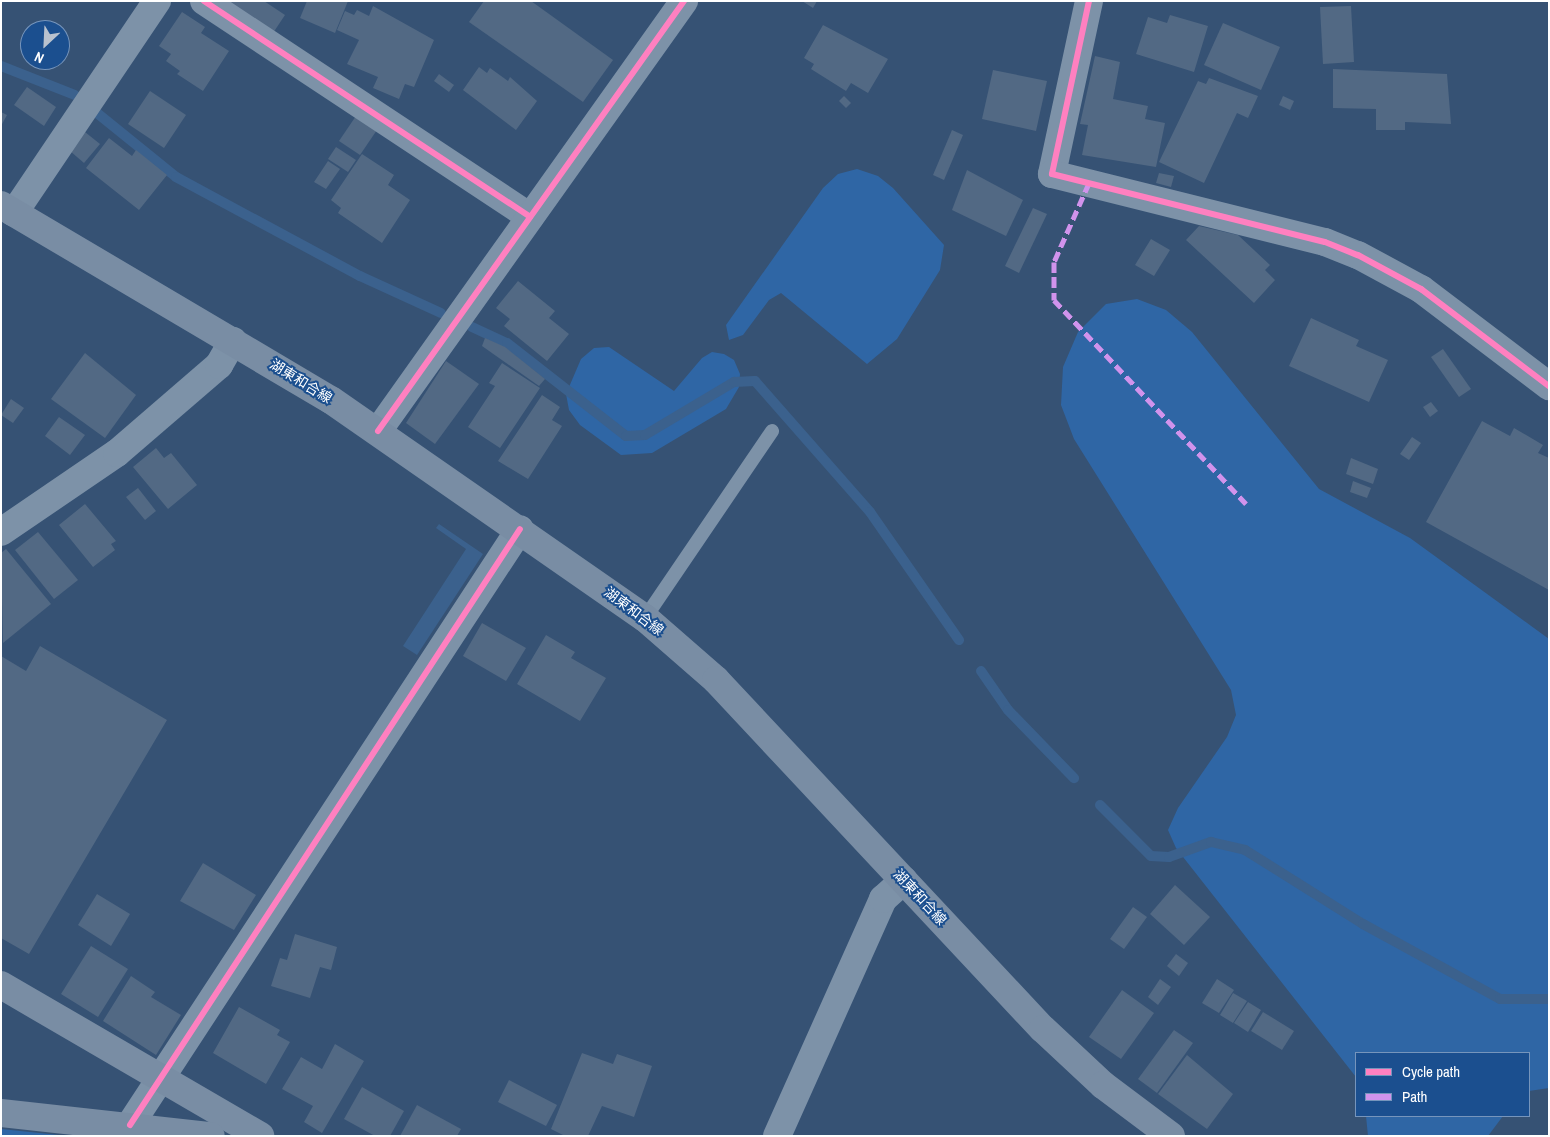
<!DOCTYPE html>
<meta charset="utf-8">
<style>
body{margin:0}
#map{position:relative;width:1550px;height:1137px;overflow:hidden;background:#365274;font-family:"Archivo Narrow","Noto Sans JP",sans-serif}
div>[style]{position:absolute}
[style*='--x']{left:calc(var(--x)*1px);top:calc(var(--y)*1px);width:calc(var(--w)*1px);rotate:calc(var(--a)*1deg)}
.green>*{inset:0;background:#2f66a5}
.water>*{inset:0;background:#3b618d}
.stream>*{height:10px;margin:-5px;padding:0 5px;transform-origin:5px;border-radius:5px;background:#3b618d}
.building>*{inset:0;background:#526984}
.lane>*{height:14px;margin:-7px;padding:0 7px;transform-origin:7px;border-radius:7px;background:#7d92a8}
.street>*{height:28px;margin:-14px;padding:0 14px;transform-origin:14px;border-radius:14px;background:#7d92a8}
.secondary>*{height:28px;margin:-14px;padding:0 14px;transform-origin:14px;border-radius:14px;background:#798da4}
.quiet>*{height:5px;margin-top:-2.5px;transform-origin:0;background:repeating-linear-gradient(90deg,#d193ec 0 10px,transparent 0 15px)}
.cycleway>*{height:6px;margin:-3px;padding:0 3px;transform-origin:3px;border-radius:3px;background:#ff80c0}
span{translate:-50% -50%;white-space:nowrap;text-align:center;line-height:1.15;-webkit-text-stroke:4px #1b4f8f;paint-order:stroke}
.street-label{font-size:14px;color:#fff}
.frame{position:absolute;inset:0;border:2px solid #fff;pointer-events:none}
.legend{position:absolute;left:1355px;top:1052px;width:175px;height:65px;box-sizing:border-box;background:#1b4f8f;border:1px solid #7695bc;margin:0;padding:6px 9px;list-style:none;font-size:15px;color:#fff}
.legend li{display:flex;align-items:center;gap:10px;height:25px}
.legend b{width:25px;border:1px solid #7695bc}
.north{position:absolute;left:20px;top:20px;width:50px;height:50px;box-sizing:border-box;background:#1b4f8f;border:1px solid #7695bc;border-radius:50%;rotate:205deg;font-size:14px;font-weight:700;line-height:20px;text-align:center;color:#fff}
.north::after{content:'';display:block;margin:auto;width:18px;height:22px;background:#b9c2ce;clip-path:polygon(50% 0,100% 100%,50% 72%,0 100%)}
</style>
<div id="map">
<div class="green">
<div style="clip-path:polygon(857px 169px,878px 176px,893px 188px,944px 245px,940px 270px,897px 339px,867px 364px,781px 293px,769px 300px,743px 335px,729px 340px,726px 325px,823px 188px,838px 174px)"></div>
<div style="clip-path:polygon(1137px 299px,1166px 310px,1192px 332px,1319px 489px,1410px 538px,1549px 639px,1549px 1088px,1529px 1091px,1529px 1053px,1356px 1053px,1356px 1077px,1176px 848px,1168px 830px,1178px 808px,1227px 737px,1236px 715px,1231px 690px,1074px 439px,1061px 405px,1063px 367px,1078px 332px,1106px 304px)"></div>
<div style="clip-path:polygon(609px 347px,674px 391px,702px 358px,712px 352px,724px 354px,734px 360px,740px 374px,739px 387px,726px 409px,652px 453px,621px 455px,580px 425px,569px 410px,566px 394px,581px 359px,594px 348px)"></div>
<div style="clip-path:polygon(1366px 1116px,1503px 1116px,1488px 1136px,1368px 1136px)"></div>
<div style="clip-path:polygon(1px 1129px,68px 1136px,1px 1136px)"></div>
</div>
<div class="water">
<div style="clip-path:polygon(439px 524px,483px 554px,417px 655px,403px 646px,466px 549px,436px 528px)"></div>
</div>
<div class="stream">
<div style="--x:1;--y:66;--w:79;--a:21.4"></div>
<div style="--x:97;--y:113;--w:102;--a:39"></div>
<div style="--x:176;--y:177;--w:209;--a:28.3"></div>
<div style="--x:360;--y:276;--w:89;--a:24.6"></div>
<div style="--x:472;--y:327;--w:38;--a:25"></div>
<div style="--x:507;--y:343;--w:151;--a:38"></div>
<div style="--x:626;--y:436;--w:19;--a:-3"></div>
<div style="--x:645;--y:435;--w:104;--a:-30.8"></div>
<div style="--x:734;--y:382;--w:21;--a:-3"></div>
<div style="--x:755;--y:381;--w:174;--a:48.7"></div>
<div style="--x:870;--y:512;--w:156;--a:55.2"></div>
<div style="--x:981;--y:671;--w:47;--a:55.3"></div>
<div style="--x:1008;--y:710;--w:95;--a:45.9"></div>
<div style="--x:1100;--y:805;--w:72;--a:45"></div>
<div style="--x:1151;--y:856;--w:18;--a:3"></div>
<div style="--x:1169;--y:857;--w:45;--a:-19.7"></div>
<div style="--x:1211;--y:842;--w:35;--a:13"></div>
<div style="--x:1245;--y:850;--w:139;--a:32.1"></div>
<div style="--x:1363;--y:924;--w:156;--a:28.7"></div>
<div style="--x:1500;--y:999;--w:49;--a:0"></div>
</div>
<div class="building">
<div style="clip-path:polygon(226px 1px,264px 1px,285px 15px,273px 33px)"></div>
<div style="clip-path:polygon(307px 1px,348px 1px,335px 33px,300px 18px)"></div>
<div style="clip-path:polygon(484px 1px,531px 1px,613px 60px,583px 102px,469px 22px)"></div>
<div style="clip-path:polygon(802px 1px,817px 1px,813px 8px)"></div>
<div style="clip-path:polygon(373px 6px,434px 40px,414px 87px,405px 84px,399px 99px,373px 88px,378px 77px,347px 64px,359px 40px,337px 30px,345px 11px,354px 15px,357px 10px,369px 16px)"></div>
<div style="clip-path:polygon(1351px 6px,1354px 62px,1323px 64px,1320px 7px)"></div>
<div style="clip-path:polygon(182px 12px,205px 27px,201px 33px,229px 51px,203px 91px,177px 74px,180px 71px,166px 61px,171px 54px,159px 46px)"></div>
<div style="clip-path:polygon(1170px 15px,1208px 26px,1194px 72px,1136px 54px,1148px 17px,1167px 23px)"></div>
<div style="clip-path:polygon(1223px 23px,1280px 47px,1261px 90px,1204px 65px)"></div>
<div style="clip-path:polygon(823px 25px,888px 59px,868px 93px,851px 83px,846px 91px,811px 69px,814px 64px,804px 58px)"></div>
<div style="clip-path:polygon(1095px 56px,1120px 62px,1113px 99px,1148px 106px,1145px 119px,1165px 123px,1156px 167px,1082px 155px,1088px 125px,1080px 124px)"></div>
<div style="clip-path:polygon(479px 67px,487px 73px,490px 68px,508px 81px,510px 77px,537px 101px,516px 130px,463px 90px)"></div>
<div style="clip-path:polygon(1333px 69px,1447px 74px,1451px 124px,1405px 122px,1405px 130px,1376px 130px,1376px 109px,1333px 108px)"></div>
<div style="clip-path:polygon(993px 70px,1047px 81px,1036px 131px,982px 119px)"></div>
<div style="clip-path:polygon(439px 74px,454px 85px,449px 92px,434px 81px)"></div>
<div style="clip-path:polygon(1209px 78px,1258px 96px,1248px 118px,1237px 113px,1204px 183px,1159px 162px,1198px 81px,1206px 84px)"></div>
<div style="clip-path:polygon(27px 87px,56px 107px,44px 126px,14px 105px)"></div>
<div style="clip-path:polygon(150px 91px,186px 115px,164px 148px,128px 124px)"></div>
<div style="clip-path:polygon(844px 96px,851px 103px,846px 108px,839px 101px)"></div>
<div style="clip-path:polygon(1283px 96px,1294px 101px,1290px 110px,1279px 105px)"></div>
<div style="clip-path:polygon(1px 112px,7px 115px,1px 126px)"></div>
<div style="clip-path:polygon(358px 113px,379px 127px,360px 155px,339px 141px)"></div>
<div style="clip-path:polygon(952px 130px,963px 135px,944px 180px,933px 175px)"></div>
<div style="clip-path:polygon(85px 132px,100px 144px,84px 163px,70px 151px)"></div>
<div style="clip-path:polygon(109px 138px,132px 156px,136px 150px,167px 175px,139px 210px,86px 168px)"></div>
<div style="clip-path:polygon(336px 147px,356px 160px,348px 172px,328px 159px)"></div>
<div style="clip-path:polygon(362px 154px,394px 175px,388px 185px,410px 200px,382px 243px,338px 213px,341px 208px,331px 200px)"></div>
<div style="clip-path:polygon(328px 161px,340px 169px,326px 189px,314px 182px)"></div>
<div style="clip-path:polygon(967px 170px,1023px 200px,1006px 236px,952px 210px)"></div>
<div style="clip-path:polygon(1159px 173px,1174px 176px,1171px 187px,1156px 183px)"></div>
<div style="clip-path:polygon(1033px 208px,1047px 214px,1019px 273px,1005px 266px)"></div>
<div style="clip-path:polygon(1199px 226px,1238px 235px,1270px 265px,1265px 270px,1275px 280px,1254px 303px,1186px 240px)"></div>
<div style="clip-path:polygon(1151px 239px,1170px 250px,1154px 276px,1135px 265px)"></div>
<div style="clip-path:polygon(518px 281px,555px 311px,549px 318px,569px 334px,547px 361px,504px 326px,510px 319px,496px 308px)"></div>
<div style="clip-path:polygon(1311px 318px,1359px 340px,1356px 346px,1388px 360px,1369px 402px,1289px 366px)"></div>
<div style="clip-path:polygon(485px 338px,505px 347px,545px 379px,539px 386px,482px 346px)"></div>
<div style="clip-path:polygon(1443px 349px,1471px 389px,1459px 397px,1431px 357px)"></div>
<div style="clip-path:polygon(85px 353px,136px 395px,105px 438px,51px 399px)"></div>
<div style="clip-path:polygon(446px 361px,479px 384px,435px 444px,406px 423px)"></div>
<div style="clip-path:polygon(502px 363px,540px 388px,500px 448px,468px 427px,495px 386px,489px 383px)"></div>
<div style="clip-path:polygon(542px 395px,560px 407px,552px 420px,562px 426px,528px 479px,498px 461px)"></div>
<div style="clip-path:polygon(11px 399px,24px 408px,13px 423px,1px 415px)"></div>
<div style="clip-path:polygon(1431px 402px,1438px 411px,1430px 417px,1423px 407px)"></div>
<div style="clip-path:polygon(59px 417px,85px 435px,70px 455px,45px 436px)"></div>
<div style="clip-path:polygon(1482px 421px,1510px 436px,1514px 428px,1543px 445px,1538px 453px,1549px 458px,1549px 590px,1426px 522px)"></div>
<div style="clip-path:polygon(1412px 437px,1421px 443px,1409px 460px,1400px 454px)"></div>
<div style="clip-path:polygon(156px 448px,164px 458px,171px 453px,197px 485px,168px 509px,133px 467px)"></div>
<div style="clip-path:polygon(1351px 458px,1378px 469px,1373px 484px,1346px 474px)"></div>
<div style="clip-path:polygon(1353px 481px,1371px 488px,1367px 498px,1350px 492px)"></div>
<div style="clip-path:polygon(138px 488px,156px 511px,145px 520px,126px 497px)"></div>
<div style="clip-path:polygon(85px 504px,116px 541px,111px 544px,115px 550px,93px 567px,59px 525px)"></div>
<div style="clip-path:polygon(38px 532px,78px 580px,54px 599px,15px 550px)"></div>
<div style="clip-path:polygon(6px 549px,51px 604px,3px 643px,1px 553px)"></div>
<div style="clip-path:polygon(482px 623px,526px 648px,506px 681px,463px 656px)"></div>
<div style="clip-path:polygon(546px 635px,575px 652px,571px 658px,606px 678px,580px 721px,517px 684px)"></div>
<div style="clip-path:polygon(40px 646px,167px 720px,29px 954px,1px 938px,1px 656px,26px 671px)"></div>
<div style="clip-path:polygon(203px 863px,256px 895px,234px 930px,180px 901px)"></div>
<div style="clip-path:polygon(1175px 885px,1210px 917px,1184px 945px,1150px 914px)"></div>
<div style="clip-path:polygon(97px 894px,130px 914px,111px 946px,78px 925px)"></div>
<div style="clip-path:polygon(1133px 907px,1147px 917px,1124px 949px,1110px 939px)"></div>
<div style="clip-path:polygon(295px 934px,337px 947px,331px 970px,320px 967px,310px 998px,271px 986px,280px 958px,287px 960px)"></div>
<div style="clip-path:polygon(91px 946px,128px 969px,98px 1017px,61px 994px)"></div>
<div style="clip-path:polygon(1176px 954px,1188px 963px,1179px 976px,1167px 966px)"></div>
<div style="clip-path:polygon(131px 976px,155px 992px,151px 997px,181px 1015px,156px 1055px,103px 1021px)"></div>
<div style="clip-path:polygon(1160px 979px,1171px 987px,1158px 1005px,1148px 997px)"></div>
<div style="clip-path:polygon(1217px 979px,1234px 990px,1219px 1013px,1202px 1003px)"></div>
<div style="clip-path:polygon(1122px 990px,1154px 1013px,1121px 1059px,1089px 1037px)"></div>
<div style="clip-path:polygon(1233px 993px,1247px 1001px,1233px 1023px,1220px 1015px)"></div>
<div style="clip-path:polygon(1248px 1002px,1261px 1010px,1248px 1032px,1234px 1023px)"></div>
<div style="clip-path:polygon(239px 1007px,280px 1030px,277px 1035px,290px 1042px,266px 1084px,213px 1053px)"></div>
<div style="clip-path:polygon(1263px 1012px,1294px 1031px,1282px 1050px,1251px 1031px)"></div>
<div style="clip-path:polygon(1174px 1030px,1193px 1043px,1157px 1093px,1138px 1079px)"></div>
<div style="clip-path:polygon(335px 1044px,364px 1061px,322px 1133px,304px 1122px,313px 1106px,282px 1089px,301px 1057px,322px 1069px)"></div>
<div style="clip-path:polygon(582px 1053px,613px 1064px,617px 1054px,652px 1066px,634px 1117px,602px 1106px,588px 1136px,565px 1136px,551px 1129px)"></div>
<div style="clip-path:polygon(1187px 1055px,1233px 1094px,1207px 1129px,1158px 1094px)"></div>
<div style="clip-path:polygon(509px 1080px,557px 1105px,546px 1126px,498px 1102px)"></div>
<div style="clip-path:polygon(362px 1087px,404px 1111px,390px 1136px,375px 1136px,344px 1119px)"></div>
<div style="clip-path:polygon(417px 1105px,461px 1129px,457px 1136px,400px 1136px)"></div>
</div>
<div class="lane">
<div style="--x:645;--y:618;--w:226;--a:-55.8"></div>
</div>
<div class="street">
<div style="--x:204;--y:1;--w:391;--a:33.5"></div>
<div style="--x:1089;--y:1;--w:177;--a:102.1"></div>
<div style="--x:1052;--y:174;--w:281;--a:14"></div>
<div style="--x:1325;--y:242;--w:35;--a:22"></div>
<div style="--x:1358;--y:255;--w:72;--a:28.4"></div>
<div style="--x:1421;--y:289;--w:161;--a:37.2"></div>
<div style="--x:14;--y:213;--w:256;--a:-56"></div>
<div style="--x:378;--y:431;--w:528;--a:-54.56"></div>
<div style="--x:1;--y:532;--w:140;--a:-34.3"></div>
<div style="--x:117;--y:453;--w:135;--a:-40.8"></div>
<div style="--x:219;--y:365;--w:28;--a:-60"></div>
<div style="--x:130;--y:1125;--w:712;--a:-56.8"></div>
<div style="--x:777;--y:1136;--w:260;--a:-65.9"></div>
<div style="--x:883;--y:899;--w:28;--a:-42"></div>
</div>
<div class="secondary">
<div style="--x:1;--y:205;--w:383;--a:30.6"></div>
<div style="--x:331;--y:400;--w:382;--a:34.8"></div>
<div style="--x:645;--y:618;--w:94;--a:41.1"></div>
<div style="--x:716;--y:680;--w:478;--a:46.9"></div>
<div style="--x:1043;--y:1029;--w:82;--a:43"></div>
<div style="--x:1103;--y:1085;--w:85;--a:36.9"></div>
<div style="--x:1;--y:985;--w:300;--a:30.2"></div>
<div style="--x:1;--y:1113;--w:211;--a:6.3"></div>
</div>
<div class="quiet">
<div style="--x:1089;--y:183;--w:86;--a:113.9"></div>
<div style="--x:1054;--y:262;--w:38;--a:90"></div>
<div style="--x:1054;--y:300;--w:280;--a:46.7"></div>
</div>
<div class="cycleway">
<div style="--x:204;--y:1;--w:391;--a:33.5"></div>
<div style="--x:1089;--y:1;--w:177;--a:102.1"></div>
<div style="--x:1052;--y:174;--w:281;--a:14"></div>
<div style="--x:1325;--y:242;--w:35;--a:22"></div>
<div style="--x:1358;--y:255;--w:72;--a:28.4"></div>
<div style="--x:1421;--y:289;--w:161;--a:37.2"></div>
<div style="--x:378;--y:431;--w:528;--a:-54.56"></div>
<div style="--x:130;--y:1125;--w:712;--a:-56.8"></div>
</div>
<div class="street-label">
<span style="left:301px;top:381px;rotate:32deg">湖東和合線</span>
<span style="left:634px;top:611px;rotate:37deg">湖東和合線</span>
<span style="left:920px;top:897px;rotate:47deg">湖東和合線</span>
</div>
<div class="frame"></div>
<ul class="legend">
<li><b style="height:6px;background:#ff80c0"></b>Cycle path</li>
<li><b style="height:6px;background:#d193ec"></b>Path</li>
</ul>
<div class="north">N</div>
</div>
